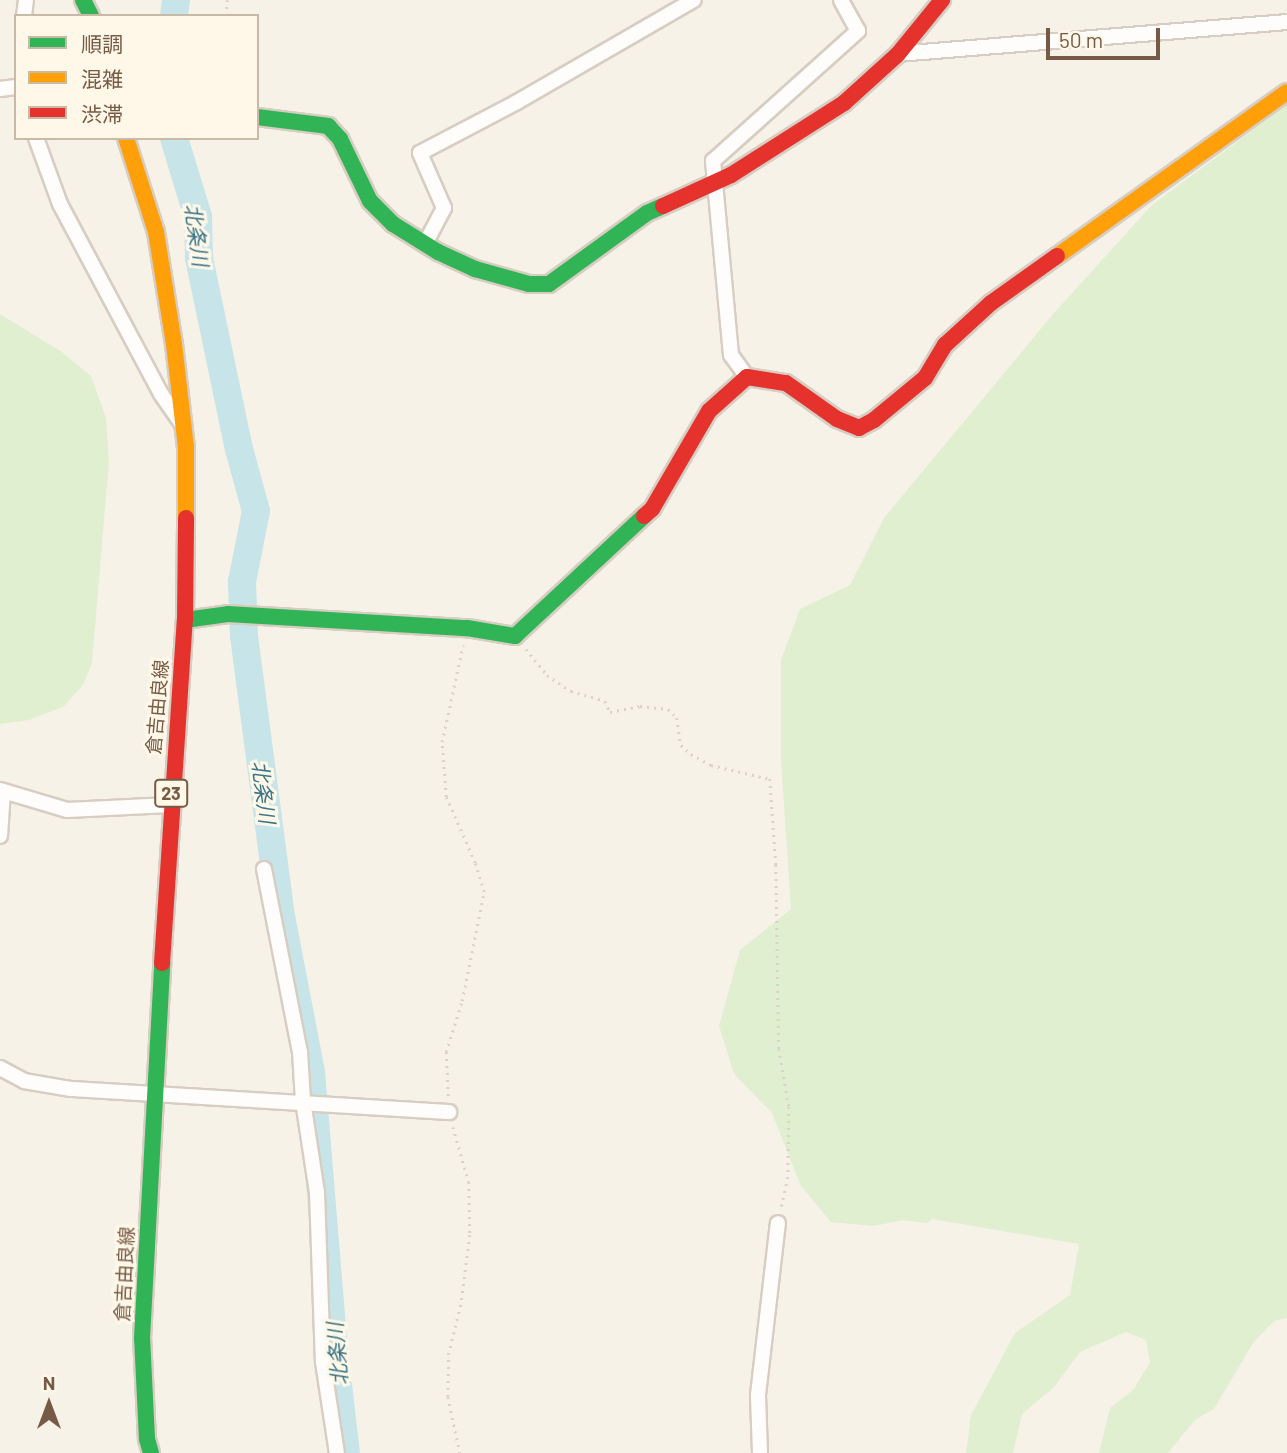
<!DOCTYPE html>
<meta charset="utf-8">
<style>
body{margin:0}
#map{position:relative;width:1287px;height:1453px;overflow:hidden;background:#f7f2e7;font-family:Barlow,"Noto Sans JP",sans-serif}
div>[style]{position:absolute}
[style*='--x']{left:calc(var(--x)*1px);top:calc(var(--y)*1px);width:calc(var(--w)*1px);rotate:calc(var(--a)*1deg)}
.green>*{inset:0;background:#e0efd0}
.river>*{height:28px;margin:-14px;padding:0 14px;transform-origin:14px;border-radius:14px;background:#c7e4e8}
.path>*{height:2.5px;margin-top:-1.25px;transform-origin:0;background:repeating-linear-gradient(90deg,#dad2cb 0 2px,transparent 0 7px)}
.roads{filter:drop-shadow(2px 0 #d7cdc2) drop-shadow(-2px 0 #d7cdc2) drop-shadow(0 2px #d7cdc2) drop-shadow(0 -2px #d7cdc2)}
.street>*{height:14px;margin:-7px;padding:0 7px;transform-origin:7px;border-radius:7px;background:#fefdfb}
.fast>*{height:16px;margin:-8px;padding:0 8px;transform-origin:8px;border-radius:8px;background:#30b455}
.slow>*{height:16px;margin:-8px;padding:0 8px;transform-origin:8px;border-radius:8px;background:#ff9f0a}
.jam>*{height:16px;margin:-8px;padding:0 8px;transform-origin:8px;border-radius:8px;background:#e5322d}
span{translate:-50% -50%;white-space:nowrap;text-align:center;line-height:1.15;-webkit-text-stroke:6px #fff8e9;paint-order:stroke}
.shield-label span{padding:2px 5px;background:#fff8e9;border:2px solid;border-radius:5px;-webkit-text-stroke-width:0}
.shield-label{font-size:18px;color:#775a45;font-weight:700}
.street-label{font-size:19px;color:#775a45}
.water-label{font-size:21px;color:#3b7586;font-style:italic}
.legend{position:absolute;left:14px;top:14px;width:245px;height:126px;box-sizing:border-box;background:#fff8e9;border:2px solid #c9b9a7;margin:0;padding:9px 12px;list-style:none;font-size:21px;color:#775a45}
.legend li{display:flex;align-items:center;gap:14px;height:35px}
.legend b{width:35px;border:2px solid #c9b9a7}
.north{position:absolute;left:14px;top:1369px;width:70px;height:70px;-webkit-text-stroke:5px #fff8e9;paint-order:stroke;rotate:0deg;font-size:19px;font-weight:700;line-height:28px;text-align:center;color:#775a45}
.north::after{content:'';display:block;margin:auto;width:24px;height:32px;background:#775a45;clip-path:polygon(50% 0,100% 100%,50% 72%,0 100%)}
.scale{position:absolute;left:1046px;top:28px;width:114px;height:32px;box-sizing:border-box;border:4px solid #775a45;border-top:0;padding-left:9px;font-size:21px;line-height:24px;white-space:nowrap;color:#775a45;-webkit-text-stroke:5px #fff8e9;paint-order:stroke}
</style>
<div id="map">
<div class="green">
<div style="clip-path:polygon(1287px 105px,1287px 1318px,1274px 1321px,1253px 1343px,1214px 1409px,1195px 1420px,1168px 1453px,1099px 1453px,1110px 1408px,1134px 1389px,1150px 1362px,1146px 1340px,1126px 1332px,1080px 1352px,1054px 1387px,1022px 1414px,1013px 1453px,966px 1453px,971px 1415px,1015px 1333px,1070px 1295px,1079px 1244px,932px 1219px,927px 1223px,903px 1220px,874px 1226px,831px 1222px,801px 1186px,772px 1113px,734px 1074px,719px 1026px,740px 950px,791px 909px,781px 761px,781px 660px,800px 609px,850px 585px,884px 518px,1053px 314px,1152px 205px)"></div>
<div style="clip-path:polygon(0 314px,62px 352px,91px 376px,106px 418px,109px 461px,92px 663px,83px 685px,63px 707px,29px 720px,0 724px)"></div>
</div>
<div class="river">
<div style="--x:174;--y:16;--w:16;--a:-83"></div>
<div style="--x:174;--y:138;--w:83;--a:73.1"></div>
<div style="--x:198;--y:217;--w:41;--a:88.6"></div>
<div style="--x:199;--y:258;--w:195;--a:78.2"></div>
<div style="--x:239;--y:449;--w:64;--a:74.7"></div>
<div style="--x:256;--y:511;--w:72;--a:101.2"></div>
<div style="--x:242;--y:582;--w:54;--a:87.9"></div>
<div style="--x:244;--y:636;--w:277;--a:82.5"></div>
<div style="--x:280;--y:911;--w:164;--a:79.1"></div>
<div style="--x:311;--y:1072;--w:279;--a:85.3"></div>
<div style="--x:334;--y:1350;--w:104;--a:83.4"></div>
</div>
<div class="path">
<div style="--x:226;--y:16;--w:16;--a:-86"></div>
<div style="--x:526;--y:649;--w:33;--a:51"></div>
<div style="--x:547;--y:675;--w:29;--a:34"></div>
<div style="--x:571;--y:691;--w:35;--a:16"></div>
<div style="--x:605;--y:701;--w:12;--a:66"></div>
<div style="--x:610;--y:712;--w:31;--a:-11"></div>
<div style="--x:640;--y:706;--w:28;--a:6"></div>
<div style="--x:668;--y:709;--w:13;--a:45"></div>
<div style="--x:677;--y:718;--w:27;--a:82"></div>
<div style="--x:681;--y:745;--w:13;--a:42"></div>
<div style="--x:691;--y:754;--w:23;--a:29"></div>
<div style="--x:711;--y:765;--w:61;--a:13.3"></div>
<div style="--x:770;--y:779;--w:86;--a:86"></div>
<div style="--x:776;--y:865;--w:184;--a:89.1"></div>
<div style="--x:779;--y:1049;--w:59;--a:80.2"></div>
<div style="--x:789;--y:1107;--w:70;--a:90.8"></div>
<div style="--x:788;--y:1177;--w:34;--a:102"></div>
<div style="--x:448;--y:1096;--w:44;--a:-92.6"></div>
<div style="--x:446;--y:1052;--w:53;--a:-72.6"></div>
<div style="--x:462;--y:1001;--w:111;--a:-78.6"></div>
<div style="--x:484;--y:892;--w:30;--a:-107"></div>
<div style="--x:475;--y:863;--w:72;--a:-113.7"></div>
<div style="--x:446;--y:797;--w:55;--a:-94.2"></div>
<div style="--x:442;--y:742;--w:99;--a:-77.8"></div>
<div style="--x:453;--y:1127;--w:57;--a:73.8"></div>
<div style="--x:469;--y:1182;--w:53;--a:88.9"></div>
<div style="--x:470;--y:1235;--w:71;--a:97.3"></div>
<div style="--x:461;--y:1305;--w:49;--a:104"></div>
<div style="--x:449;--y:1353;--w:44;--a:91.3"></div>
<div style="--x:448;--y:1397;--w:57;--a:77.9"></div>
</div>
<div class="roads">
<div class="street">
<div style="--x:24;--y:16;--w:16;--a:-83"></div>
<div style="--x:898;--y:54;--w:390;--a:-4.7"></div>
<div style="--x:0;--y:89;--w:16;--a:-7"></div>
<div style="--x:36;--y:138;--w:70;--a:70"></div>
<div style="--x:60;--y:204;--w:215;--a:62"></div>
<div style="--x:161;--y:394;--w:35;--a:55"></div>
<div style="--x:425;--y:244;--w:41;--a:-62.2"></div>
<div style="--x:444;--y:208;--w:60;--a:-113.6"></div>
<div style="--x:420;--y:153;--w:110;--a:-27.7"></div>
<div style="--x:517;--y:102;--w:204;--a:-30"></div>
<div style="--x:747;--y:377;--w:27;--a:-126"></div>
<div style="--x:731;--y:355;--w:195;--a:-95.3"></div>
<div style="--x:713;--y:161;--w:195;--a:-41.9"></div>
<div style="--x:858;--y:31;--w:35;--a:-119"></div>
<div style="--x:0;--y:790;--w:70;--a:16.6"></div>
<div style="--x:67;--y:810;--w:103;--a:-2.8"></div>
<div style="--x:0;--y:836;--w:45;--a:-86.2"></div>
<div style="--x:264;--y:869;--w:187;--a:78.9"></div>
<div style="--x:300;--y:1052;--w:49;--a:86.5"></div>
<div style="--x:303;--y:1101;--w:92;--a:81.3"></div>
<div style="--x:317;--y:1192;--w:170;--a:88"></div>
<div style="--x:323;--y:1362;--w:92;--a:81.3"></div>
<div style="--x:0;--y:1068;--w:27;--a:28"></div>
<div style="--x:24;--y:1081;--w:48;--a:9.7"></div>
<div style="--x:71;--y:1089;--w:379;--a:3.5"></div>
<div style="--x:760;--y:1453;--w:58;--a:-92"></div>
<div style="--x:758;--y:1395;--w:173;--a:-83.4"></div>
</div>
<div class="fast">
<div style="--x:83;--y:0;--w:18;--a:63"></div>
<div style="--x:257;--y:117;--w:72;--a:7.2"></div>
<div style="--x:328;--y:126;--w:18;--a:47"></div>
<div style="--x:340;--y:139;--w:69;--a:64.2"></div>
<div style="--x:370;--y:201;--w:33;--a:45"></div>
<div style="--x:393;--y:224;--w:53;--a:31.9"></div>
<div style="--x:438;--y:252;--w:41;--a:24.7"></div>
<div style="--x:475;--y:269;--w:56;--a:15.5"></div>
<div style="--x:529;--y:284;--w:20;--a:0"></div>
<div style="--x:549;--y:284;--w:121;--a:-35.9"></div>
<div style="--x:647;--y:213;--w:17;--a:-24"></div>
<div style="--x:185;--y:620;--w:43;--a:-7.9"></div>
<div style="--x:228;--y:614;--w:239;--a:3.4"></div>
<div style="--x:467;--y:628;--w:49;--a:9.5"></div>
<div style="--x:515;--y:636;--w:176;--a:-42.9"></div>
<div style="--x:151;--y:1453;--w:15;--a:-106"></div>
<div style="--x:147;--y:1439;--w:101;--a:-92.8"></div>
<div style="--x:142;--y:1338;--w:376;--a:-86.9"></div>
</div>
<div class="slow">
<div style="--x:126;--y:138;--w:99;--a:72.3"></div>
<div style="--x:156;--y:232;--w:113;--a:80.9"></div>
<div style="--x:174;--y:344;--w:104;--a:83.4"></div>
<div style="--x:186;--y:447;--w:71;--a:90"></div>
<div style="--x:1057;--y:256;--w:282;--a:-35.5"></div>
</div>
<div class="jam">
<div style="--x:663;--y:206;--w:75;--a:-24.5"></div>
<div style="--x:731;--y:175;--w:134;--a:-32.5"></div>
<div style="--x:844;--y:103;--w:73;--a:-42.2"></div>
<div style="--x:898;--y:54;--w:70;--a:-50.8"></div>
<div style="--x:644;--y:516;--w:11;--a:-41"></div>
<div style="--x:652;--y:509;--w:113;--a:-59.8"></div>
<div style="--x:709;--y:411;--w:51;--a:-41.8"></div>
<div style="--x:747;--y:377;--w:39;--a:9"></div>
<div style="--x:786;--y:383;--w:62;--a:35.2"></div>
<div style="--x:837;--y:419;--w:24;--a:22"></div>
<div style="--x:859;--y:428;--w:17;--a:-28"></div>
<div style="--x:874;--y:420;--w:66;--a:-39.5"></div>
<div style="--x:925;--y:378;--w:39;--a:-59"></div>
<div style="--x:945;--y:345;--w:62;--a:-42.4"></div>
<div style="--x:991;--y:303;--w:81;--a:-35.5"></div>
<div style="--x:162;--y:963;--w:344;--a:-86.2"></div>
<div style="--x:185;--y:620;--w:102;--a:-89.4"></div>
</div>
</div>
<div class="shield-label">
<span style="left:171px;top:793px">23</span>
</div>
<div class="street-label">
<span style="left:157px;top:707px;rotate:-85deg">倉吉由良線</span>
<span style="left:124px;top:1274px;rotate:-87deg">倉吉由良線</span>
</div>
<div class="water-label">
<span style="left:197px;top:235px;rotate:82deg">北条川</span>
<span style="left:264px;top:792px;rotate:83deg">北条川</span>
<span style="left:337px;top:1354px;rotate:-95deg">北条川</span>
</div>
<ul class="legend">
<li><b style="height:9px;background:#30b455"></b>順調</li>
<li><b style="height:9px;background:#ff9f0a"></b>混雑</li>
<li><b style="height:9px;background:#e5322d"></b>渋滞</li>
</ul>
<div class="north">N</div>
<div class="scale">50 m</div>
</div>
